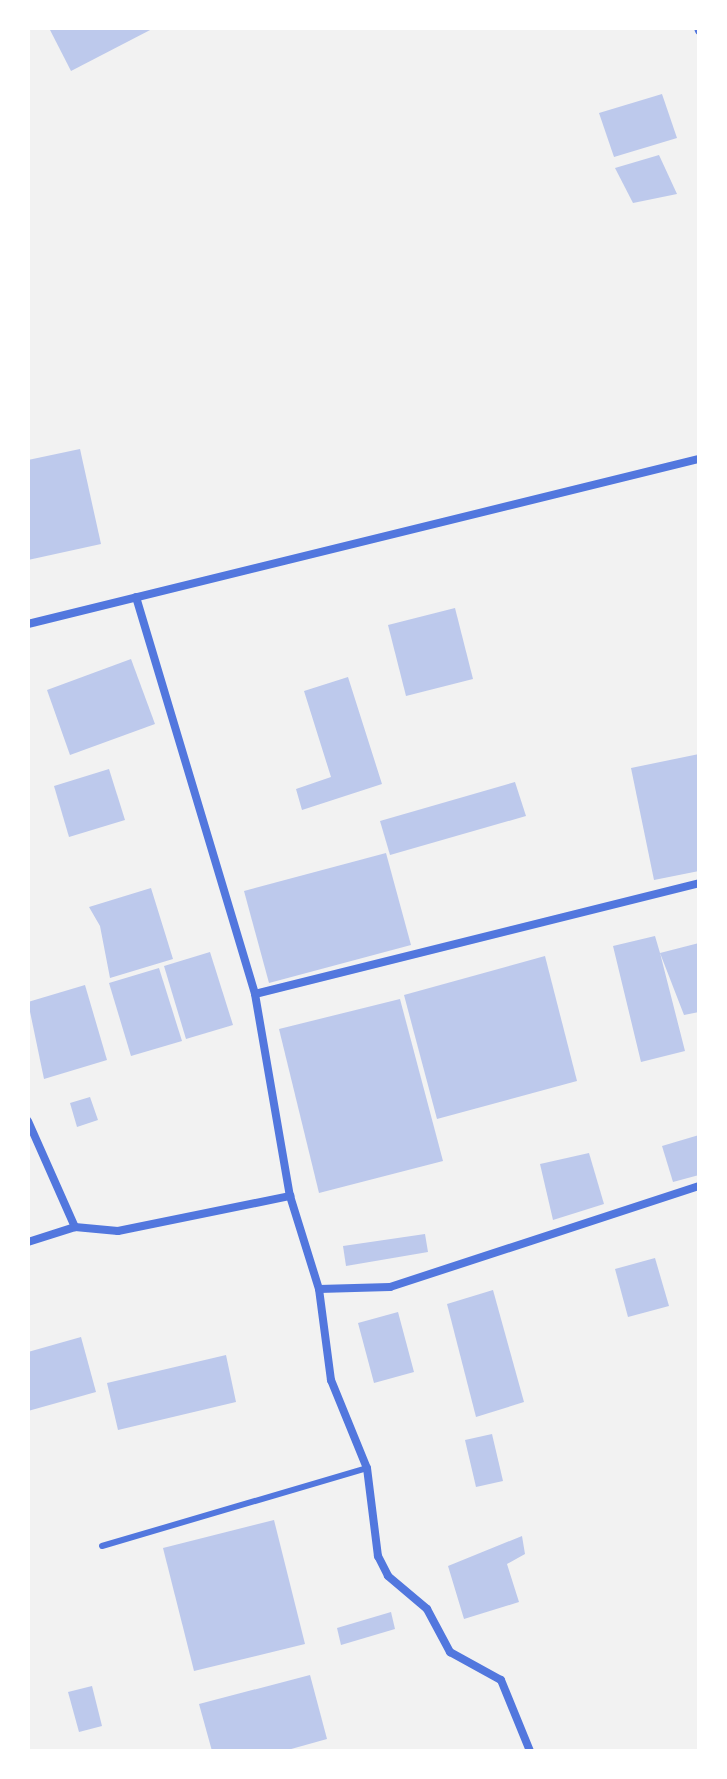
<!DOCTYPE html>
<style>
body{margin:0}
#map{position:relative;width:727px;height:1779px;overflow:hidden;background:#f2f2f2;font-family:Merriweather,serif}
div>[style]{position:absolute}
[style*='--x']{left:calc(var(--x)*1px);top:calc(var(--y)*1px);width:calc(var(--w)*1px);rotate:calc(var(--a)*1deg)}
.building>*{inset:0;background:#bdc9ec}
.service>*{height:6px;margin:-3px;padding:0 3px;transform-origin:3px;border-radius:3px;background:#5277de}
.minor>*{height:8px;margin:-4px;padding:0 4px;transform-origin:4px;border-radius:4px;background:#5277de}
span{translate:-50% -50%;white-space:nowrap;text-align:center;line-height:1.15;-webkit-text-stroke:8px #fff;paint-order:stroke}
.frame{position:absolute;inset:0;border:30px solid #fff;pointer-events:none}
</style>
<div id="map">
<div class="building">
<div style="clip-path:polygon(49px 28px,154px 28px,71px 71px)"></div>
<div style="clip-path:polygon(662px 94px,677px 138px,614px 157px,599px 113px)"></div>
<div style="clip-path:polygon(659px 155px,677px 194px,633px 203px,615px 168px)"></div>
<div style="clip-path:polygon(80px 449px,101px 544px,28px 560px,28px 460px)"></div>
<div style="clip-path:polygon(455px 608px,473px 679px,406px 696px,388px 625px)"></div>
<div style="clip-path:polygon(131px 659px,155px 724px,70px 755px,47px 690px)"></div>
<div style="clip-path:polygon(348px 677px,382px 784px,302px 810px,296px 789px,331px 777px,304px 691px)"></div>
<div style="clip-path:polygon(699px 754px,699px 871px,654px 880px,631px 768px)"></div>
<div style="clip-path:polygon(109px 769px,125px 820px,69px 837px,54px 786px)"></div>
<div style="clip-path:polygon(515px 782px,526px 816px,390px 855px,380px 821px)"></div>
<div style="clip-path:polygon(386px 853px,411px 945px,269px 983px,244px 891px)"></div>
<div style="clip-path:polygon(151px 888px,173px 959px,110px 978px,100px 926px,89px 907px)"></div>
<div style="clip-path:polygon(655px 936px,660px 953px,699px 943px,699px 1012px,684px 1015px,660px 953px,685px 1051px,641px 1062px,613px 946px)"></div>
<div style="clip-path:polygon(210px 952px,233px 1025px,186px 1039px,164px 966px)"></div>
<div style="clip-path:polygon(545px 956px,577px 1081px,437px 1119px,404px 995px)"></div>
<div style="clip-path:polygon(159px 968px,182px 1041px,131px 1056px,109px 983px)"></div>
<div style="clip-path:polygon(85px 985px,107px 1060px,44px 1079px,28px 1002px)"></div>
<div style="clip-path:polygon(400px 999px,443px 1161px,319px 1193px,279px 1029px)"></div>
<div style="clip-path:polygon(90px 1097px,98px 1120px,77px 1127px,70px 1103px)"></div>
<div style="clip-path:polygon(699px 1135px,699px 1175px,673px 1182px,662px 1146px)"></div>
<div style="clip-path:polygon(589px 1153px,604px 1204px,553px 1220px,540px 1164px)"></div>
<div style="clip-path:polygon(425px 1234px,428px 1252px,346px 1266px,343px 1246px)"></div>
<div style="clip-path:polygon(655px 1258px,669px 1306px,628px 1317px,615px 1269px)"></div>
<div style="clip-path:polygon(493px 1290px,524px 1402px,476px 1417px,447px 1304px)"></div>
<div style="clip-path:polygon(398px 1312px,414px 1372px,374px 1383px,358px 1323px)"></div>
<div style="clip-path:polygon(81px 1337px,96px 1392px,28px 1411px,28px 1352px)"></div>
<div style="clip-path:polygon(226px 1355px,236px 1402px,118px 1430px,107px 1383px)"></div>
<div style="clip-path:polygon(492px 1434px,503px 1481px,476px 1487px,465px 1440px)"></div>
<div style="clip-path:polygon(274px 1520px,305px 1644px,194px 1671px,163px 1548px)"></div>
<div style="clip-path:polygon(522px 1536px,525px 1554px,507px 1564px,519px 1602px,464px 1619px,448px 1566px)"></div>
<div style="clip-path:polygon(391px 1612px,395px 1629px,341px 1645px,337px 1628px)"></div>
<div style="clip-path:polygon(310px 1675px,327px 1739px,284px 1751px,212px 1751px,199px 1704px)"></div>
<div style="clip-path:polygon(92px 1686px,102px 1726px,79px 1732px,68px 1692px)"></div>
</div>
<div class="service">
<div style="--x:102;--y:1546;--w:276;--a:-16.4"></div>
</div>
<div class="minor">
<div style="--x:698;--y:28;--w:3;--a:72"></div>
<div style="--x:136;--y:597;--w:414;--a:73.3"></div>
<div style="--x:255;--y:994;--w:205;--a:80.2"></div>
<div style="--x:290;--y:1196;--w:97;--a:72.7"></div>
<div style="--x:319;--y:1289;--w:92;--a:82.5"></div>
<div style="--x:331;--y:1380;--w:95;--a:67.8"></div>
<div style="--x:367;--y:1468;--w:89;--a:82.9"></div>
<div style="--x:378;--y:1556;--w:22;--a:63"></div>
<div style="--x:388;--y:1576;--w:51;--a:40.2"></div>
<div style="--x:427;--y:1609;--w:49;--a:61.9"></div>
<div style="--x:450;--y:1652;--w:58;--a:28.8"></div>
<div style="--x:501;--y:1680;--w:77;--a:67.8"></div>
<div style="--x:28;--y:624;--w:691;--a:-13.82"></div>
<div style="--x:255;--y:994;--w:458;--a:-14"></div>
<div style="--x:28;--y:1121;--w:116;--a:66.1"></div>
<div style="--x:75;--y:1227;--w:43;--a:5.3"></div>
<div style="--x:118;--y:1231;--w:176;--a:-11.5"></div>
<div style="--x:28;--y:1242;--w:49;--a:-17.7"></div>
<div style="--x:319;--y:1289;--w:71;--a:-1.6"></div>
<div style="--x:390;--y:1287;--w:325;--a:-18.1"></div>
</div>
<div class="frame"></div>
</div>
